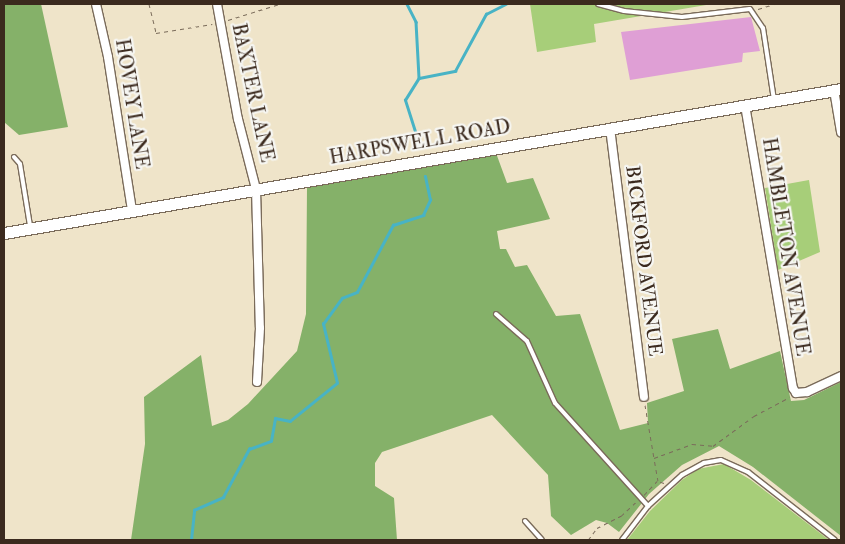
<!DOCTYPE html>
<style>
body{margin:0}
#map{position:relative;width:845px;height:544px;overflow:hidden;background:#efe4c9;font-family:"IM FELL Double Pica",serif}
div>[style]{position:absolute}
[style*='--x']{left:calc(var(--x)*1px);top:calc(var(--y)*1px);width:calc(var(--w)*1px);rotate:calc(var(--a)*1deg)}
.green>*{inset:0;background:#a7ce79}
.forest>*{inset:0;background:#85b169}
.stream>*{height:2.5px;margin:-1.25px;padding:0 1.25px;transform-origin:1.25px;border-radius:1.25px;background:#48b3c5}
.building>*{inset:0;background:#df9fd5}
.path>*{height:1px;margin-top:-0.5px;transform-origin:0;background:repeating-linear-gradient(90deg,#7a6b5a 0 4px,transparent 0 8px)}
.roads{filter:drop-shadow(1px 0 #7a6b5a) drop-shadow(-1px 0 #7a6b5a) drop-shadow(0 1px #7a6b5a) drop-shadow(0 -1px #7a6b5a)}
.service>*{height:4px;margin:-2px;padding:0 2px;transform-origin:2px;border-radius:2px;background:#fff}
.minor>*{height:8px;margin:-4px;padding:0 4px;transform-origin:4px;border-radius:4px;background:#fff}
.secondary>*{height:11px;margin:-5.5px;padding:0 5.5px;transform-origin:5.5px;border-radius:5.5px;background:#fff}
span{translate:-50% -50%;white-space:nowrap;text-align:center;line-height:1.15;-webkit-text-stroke:4.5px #f6f6f2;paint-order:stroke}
.street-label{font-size:19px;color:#3b2a1e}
.frame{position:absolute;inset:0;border:5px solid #3b2a1e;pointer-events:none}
</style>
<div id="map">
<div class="green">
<div style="clip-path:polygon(530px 4px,712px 4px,594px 24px,596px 42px,537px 52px)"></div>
<div style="clip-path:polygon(809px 180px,820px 252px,778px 270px,765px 188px)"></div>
<div style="clip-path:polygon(724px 464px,751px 480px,829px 540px,627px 540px,650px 511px,682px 480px,698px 469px)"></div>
</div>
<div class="forest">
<div style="clip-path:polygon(4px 4px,41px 4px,68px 127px,19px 135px,4px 122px)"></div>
<div style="clip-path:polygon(496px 153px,507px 183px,533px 178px,550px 219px,497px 231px,500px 249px,506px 249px,515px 267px,527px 265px,556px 316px,580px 314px,620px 430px,648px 423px,647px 403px,684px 391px,672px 339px,718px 329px,730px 369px,780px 351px,791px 401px,804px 400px,841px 382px,841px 536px,753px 467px,719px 446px,682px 465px,649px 494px,619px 532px,607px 523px,596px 520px,571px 535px,551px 516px,548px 475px,492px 415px,382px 452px,375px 463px,375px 486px,394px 498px,397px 540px,131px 540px,145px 444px,144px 397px,201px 355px,212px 426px,228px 420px,248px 404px,297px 351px,306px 314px,307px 187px)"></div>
</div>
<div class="stream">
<div style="--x:407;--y:4;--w:20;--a:63"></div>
<div style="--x:416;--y:22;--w:56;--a:86.9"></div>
<div style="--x:419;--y:144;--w:46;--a:-107.7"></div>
<div style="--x:405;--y:100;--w:26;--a:-58"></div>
<div style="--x:419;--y:78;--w:37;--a:-11"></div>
<div style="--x:455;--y:71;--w:65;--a:-61.5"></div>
<div style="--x:486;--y:14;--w:22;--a:-27"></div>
<div style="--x:191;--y:540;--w:30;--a:-84"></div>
<div style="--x:194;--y:510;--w:32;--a:-24"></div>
<div style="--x:223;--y:497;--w:55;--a:-61.6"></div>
<div style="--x:249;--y:449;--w:23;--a:-20"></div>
<div style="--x:271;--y:441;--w:23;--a:-80"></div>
<div style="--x:275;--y:418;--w:15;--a:11"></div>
<div style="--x:290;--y:421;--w:60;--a:-39"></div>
<div style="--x:337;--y:383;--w:61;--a:-103.3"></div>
<div style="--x:323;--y:324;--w:32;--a:-54"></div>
<div style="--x:342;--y:298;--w:16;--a:-22"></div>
<div style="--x:357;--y:292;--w:76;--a:-61.8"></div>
<div style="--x:393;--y:225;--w:32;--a:-18"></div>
<div style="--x:423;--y:215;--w:17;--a:-65"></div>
<div style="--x:430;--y:200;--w:24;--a:-102"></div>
</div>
<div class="building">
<div style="clip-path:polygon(751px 17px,760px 51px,743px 53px,742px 62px,630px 80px,621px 32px)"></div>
</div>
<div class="path">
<div style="--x:149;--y:4;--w:30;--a:76"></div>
<div style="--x:156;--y:33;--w:57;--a:-9.1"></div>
<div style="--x:290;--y:4;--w:71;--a:0"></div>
<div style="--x:758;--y:9;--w:17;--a:-17"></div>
<div style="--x:228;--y:20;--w:53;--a:-17.4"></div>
<div style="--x:645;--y:405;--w:54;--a:80.4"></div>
<div style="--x:664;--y:483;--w:6;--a:-162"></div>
<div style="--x:658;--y:481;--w:23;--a:-100"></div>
<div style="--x:654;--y:458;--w:40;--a:-20.2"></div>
<div style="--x:692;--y:444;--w:21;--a:5"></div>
<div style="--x:713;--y:446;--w:51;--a:-36.2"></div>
<div style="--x:754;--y:416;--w:40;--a:-28"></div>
<div style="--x:644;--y:495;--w:19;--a:-47"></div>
<div style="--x:4;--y:539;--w:2;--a:27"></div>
<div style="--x:588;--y:540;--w:15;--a:-53"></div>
<div style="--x:597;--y:528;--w:27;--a:-27"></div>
<div style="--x:621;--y:516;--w:21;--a:-43"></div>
</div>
<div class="roads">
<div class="service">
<div style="--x:598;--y:4;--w:27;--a:15"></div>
<div style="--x:624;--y:11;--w:58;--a:5.9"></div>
<div style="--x:682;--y:17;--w:68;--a:-6.7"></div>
<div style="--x:750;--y:9;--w:23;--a:56"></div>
<div style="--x:763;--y:28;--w:73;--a:81.3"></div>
<div style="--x:14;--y:157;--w:9;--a:49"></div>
<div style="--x:20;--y:164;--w:63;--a:80.8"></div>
<div style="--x:496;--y:314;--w:41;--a:41.1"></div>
<div style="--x:527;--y:341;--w:68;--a:65.7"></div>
<div style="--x:555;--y:403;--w:139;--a:47.9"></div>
<div style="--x:525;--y:521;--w:25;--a:48"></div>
<div style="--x:622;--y:540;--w:43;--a:-52.6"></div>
<div style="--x:648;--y:506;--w:46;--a:-42.4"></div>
<div style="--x:682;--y:475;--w:25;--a:-29"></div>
<div style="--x:704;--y:463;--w:17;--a:-10"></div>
<div style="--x:721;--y:460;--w:30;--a:24"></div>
<div style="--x:748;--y:472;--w:110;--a:38"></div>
</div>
<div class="minor">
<div style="--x:96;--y:4;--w:54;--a:77.2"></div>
<div style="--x:108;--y:57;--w:155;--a:81.1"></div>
<div style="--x:217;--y:4;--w:117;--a:79.7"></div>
<div style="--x:238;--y:119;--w:72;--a:75.6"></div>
<div style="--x:256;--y:189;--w:139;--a:88.4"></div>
<div style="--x:260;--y:328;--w:54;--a:93.2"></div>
<div style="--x:834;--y:90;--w:43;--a:80.5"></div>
<div style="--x:745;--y:105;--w:287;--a:80.4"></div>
<div style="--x:793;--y:388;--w:6;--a:59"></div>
<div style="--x:796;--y:393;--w:11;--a:-5"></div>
<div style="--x:807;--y:392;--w:38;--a:-25"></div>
<div style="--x:610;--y:128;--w:271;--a:82.8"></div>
</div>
<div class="secondary">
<div style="--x:4;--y:233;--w:849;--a:-9.76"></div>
</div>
</div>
<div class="street-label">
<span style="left:252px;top:93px;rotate:78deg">BAXTER LANE</span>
<span style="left:131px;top:104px;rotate:81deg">HOVEY LANE</span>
<span style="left:420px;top:143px;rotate:-10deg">HARPSWELL ROAD</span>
<span style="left:785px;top:247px;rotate:81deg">HAMBLETON AVENUE</span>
<span style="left:643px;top:261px;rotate:83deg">BICKFORD AVENUE</span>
</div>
<div class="frame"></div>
</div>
